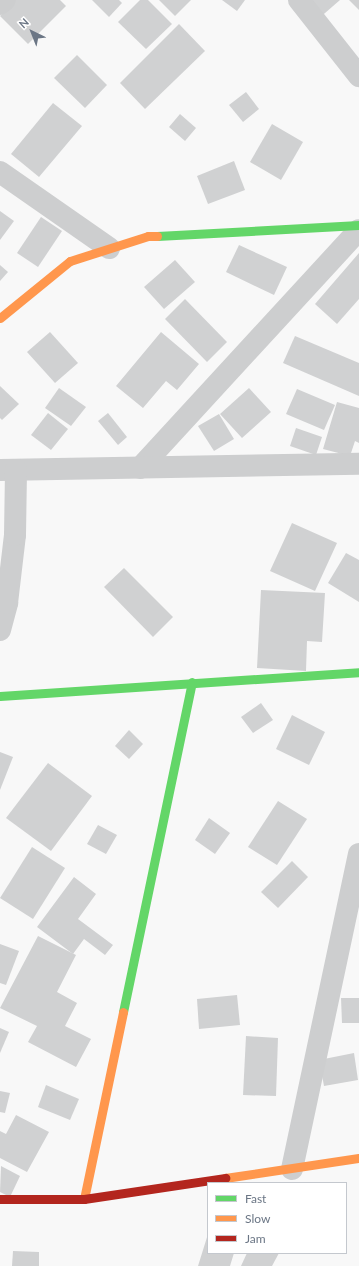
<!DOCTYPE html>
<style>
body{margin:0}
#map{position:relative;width:359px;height:1266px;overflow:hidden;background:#f8f8f8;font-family:Lato,sans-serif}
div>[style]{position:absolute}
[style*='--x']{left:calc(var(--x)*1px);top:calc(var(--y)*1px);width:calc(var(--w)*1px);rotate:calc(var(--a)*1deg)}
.building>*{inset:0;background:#d0d1d2}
.street>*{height:22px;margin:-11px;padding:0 11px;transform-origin:11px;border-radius:11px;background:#cdcecf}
.fast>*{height:9px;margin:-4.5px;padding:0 4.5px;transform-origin:4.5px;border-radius:4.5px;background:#63d668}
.slow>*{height:9px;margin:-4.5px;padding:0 4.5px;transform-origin:4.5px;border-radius:4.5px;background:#ff974d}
.jam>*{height:9px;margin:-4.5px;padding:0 4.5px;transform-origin:4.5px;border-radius:4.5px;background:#b3261e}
span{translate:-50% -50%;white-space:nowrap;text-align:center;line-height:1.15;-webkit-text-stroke:4px #fff;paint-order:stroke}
.legend{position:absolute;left:207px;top:1182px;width:140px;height:72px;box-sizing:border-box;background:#fff;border:1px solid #c4c8ce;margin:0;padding:5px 7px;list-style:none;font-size:12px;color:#6b7685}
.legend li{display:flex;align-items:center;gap:8px;height:20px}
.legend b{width:20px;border:1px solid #c4c8ce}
.north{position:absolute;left:12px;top:12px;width:40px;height:40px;-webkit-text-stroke:3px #fff;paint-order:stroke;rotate:317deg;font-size:11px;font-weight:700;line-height:16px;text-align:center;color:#6b7685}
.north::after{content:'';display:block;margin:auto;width:14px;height:18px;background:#6b7685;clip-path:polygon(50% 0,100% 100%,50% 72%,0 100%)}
</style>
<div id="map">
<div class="building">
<div style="clip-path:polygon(15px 0,60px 0,66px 6px,28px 44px,0 16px)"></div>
<div style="clip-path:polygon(92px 0,119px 0,122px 3px,109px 17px)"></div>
<div style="clip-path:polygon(140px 0,148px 0,172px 24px,146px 49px,118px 22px)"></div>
<div style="clip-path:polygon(159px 0,191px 0,175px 16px)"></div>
<div style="clip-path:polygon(222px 0,245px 0,237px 11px)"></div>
<div style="clip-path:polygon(299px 0,340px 0,317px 20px)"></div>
<div style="clip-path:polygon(349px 0,359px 0,359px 10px)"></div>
<div style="clip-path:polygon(179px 24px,205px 51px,145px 109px,120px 83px)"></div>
<div style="clip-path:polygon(77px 55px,107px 85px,85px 108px,54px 78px)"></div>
<div style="clip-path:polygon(246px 92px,259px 109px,243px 122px,229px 105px)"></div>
<div style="clip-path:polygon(53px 103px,82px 126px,39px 177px,11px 154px)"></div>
<div style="clip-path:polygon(180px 114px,196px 128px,185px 141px,169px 127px)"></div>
<div style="clip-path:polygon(272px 124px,303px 142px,281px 180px,250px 162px)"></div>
<div style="clip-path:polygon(234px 161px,245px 190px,208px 204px,197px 176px)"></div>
<div style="clip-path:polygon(0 211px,14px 221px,0 240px)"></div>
<div style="clip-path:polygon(41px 217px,62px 231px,38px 267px,17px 253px)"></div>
<div style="clip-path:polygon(239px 245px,287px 267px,274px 295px,226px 272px)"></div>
<div style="clip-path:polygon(359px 253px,359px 299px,337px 324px,315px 304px)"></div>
<div style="clip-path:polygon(175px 260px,195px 282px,164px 309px,144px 287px)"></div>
<div style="clip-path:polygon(0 265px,8px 272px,0 281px)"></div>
<div style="clip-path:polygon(185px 299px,227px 342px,207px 362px,165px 319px)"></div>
<div style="clip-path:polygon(50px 332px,78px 363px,55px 383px,27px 352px)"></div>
<div style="clip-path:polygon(161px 332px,199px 364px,177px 390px,166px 381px,143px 408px,116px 386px)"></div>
<div style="clip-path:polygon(295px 336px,359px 363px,359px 396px,283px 363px)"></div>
<div style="clip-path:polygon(0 386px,19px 404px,2px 420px,0 418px)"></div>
<div style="clip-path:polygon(59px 388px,86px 407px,71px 426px,45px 408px)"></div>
<div style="clip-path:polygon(249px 388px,271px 412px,242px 438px,220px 414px)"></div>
<div style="clip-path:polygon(297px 389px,335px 405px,324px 430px,286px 414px)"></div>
<div style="clip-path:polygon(337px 402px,359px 408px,359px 443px,355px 441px,350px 456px,323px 449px)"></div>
<div style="clip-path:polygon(48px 413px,68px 429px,51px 450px,31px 435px)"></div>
<div style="clip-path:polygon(108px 413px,127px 437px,118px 445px,98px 421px)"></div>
<div style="clip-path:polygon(219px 414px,234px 439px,214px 451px,198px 426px)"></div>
<div style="clip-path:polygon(296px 428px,322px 437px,316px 455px,290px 446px)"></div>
<div style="clip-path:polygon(292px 523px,337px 543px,315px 591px,270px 571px)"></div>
<div style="clip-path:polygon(346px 553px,359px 560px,359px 602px,328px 583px)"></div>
<div style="clip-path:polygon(124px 568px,173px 617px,153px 637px,104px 587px)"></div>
<div style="clip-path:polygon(261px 590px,325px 593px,322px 642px,307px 641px,306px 671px,257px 668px)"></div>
<div style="clip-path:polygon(261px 703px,273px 720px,253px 733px,241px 717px)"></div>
<div style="clip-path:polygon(292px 715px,325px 732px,309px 765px,276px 749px)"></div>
<div style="clip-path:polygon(129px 730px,143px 744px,129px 759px,115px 746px)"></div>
<div style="clip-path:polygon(0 752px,13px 757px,0 790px)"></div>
<div style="clip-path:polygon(48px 763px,92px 796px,51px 851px,6px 818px)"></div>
<div style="clip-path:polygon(278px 801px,307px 819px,277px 865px,248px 847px)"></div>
<div style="clip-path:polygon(209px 818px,230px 833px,215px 854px,195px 840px)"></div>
<div style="clip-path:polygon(98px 825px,117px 835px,106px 854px,87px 844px)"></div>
<div style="clip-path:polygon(32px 847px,65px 868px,33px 919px,0 898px)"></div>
<div style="clip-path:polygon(292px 861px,308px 877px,278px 908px,261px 892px)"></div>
<div style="clip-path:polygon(74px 877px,96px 894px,78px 919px,113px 945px,105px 955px,84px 939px,73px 954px,37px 927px)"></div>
<div style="clip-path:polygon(38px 936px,76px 955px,57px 992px,77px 1003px,65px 1026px,91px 1039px,76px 1067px,28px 1042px,37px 1026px,0 1008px)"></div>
<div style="clip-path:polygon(0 944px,19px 951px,6px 985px,0 983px)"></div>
<div style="clip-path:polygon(237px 995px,240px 1025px,199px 1029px,197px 999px)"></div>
<div style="clip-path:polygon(341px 998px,359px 998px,359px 1023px,342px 1023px)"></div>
<div style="clip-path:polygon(0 1028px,9px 1032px,0 1053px)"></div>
<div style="clip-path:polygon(246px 1036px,278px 1038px,276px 1096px,243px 1095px)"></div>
<div style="clip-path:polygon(354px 1053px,358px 1080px,324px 1086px,319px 1060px)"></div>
<div style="clip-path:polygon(46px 1085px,79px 1099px,70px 1120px,38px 1107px)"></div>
<div style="clip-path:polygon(0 1091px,10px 1093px,5px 1113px,0 1112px)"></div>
<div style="clip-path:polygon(16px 1115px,49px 1132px,27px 1172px,0 1158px,0 1131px,6px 1134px)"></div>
<div style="clip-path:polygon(1px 1166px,20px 1176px,10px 1197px,0 1192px)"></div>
<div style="clip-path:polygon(208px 1234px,208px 1253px,234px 1253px,230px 1266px,198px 1266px)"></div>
<div style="clip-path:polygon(13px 1251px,39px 1252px,39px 1266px,12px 1266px)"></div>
<div style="clip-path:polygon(247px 1253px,279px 1253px,272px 1266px,241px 1266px)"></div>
</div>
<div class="street">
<div style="--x:299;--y:0;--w:97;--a:51.7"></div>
<div style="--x:0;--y:4;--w:6;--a:-39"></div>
<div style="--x:0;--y:172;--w:133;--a:34.9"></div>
<div style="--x:140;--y:468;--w:323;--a:-47.4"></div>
<div style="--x:0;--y:470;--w:359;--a:-1"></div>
<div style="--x:0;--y:630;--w:28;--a:-75"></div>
<div style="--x:7;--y:603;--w:68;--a:-83.3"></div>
<div style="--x:15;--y:535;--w:65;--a:-89.1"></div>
<div style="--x:292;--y:1169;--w:322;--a:-78"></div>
</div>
<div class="fast">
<div style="--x:157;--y:236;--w:202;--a:-3.1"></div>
<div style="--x:0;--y:696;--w:360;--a:-3.8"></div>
<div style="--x:123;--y:1012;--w:337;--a:-78.2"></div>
</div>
<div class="slow">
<div style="--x:0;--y:318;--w:90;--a:-39.2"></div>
<div style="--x:70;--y:261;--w:82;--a:-17.8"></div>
<div style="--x:148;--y:236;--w:9;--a:0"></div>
<div style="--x:225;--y:1178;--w:135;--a:-8.5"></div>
<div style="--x:84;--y:1199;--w:191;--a:-78.2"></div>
</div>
<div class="jam">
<div style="--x:0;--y:1199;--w:84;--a:0"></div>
<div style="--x:84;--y:1199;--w:143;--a:-8.5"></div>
</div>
<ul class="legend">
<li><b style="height:5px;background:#63d668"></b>Fast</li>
<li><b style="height:5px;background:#ff974d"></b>Slow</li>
<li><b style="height:5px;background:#b3261e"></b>Jam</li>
</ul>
<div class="north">N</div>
</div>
